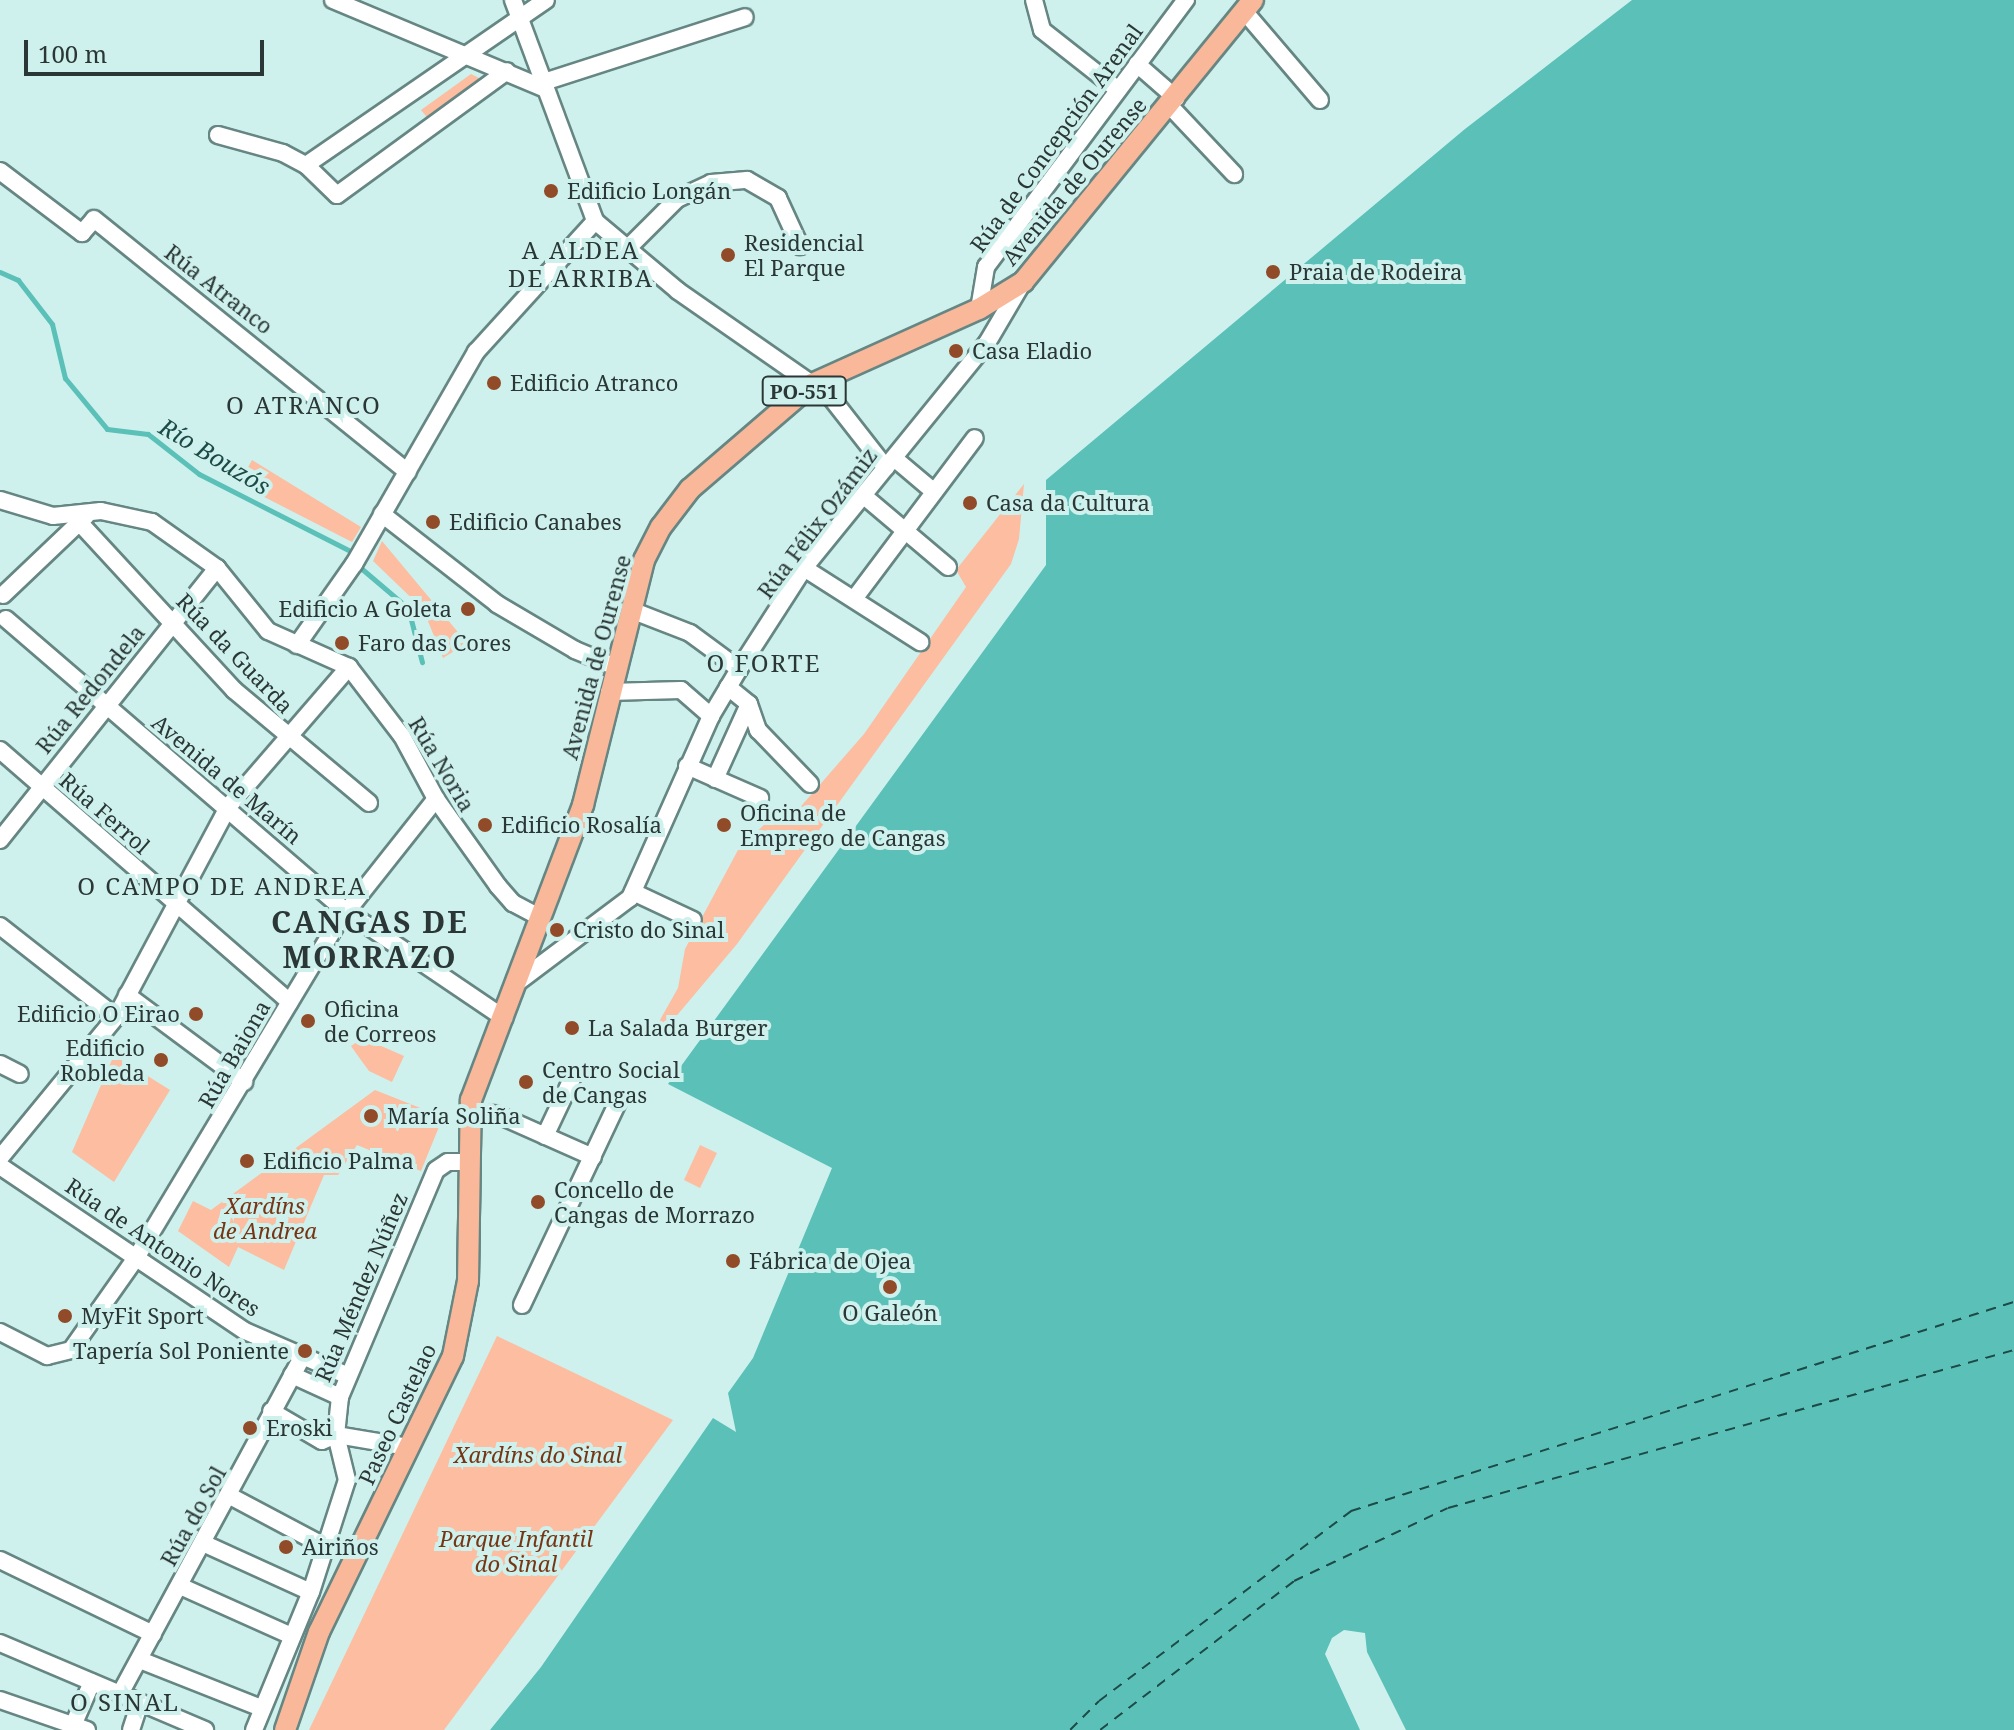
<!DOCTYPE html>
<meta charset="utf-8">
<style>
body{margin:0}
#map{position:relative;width:2014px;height:1730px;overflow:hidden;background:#cef1ed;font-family:"Noto Serif",serif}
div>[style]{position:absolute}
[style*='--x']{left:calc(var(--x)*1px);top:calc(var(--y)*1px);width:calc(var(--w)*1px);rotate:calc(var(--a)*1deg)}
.green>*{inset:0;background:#fcbda1}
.water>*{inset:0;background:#5ac0b8}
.stream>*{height:5px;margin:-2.5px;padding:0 2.5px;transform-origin:2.5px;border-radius:2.5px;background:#5ac0b8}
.ferry>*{height:2px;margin-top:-1px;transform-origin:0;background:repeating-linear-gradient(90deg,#1c4a47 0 10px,transparent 0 18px)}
.roads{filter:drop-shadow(2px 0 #668683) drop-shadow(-2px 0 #668683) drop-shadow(0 2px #668683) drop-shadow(0 -2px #668683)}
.minor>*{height:16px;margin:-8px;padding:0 8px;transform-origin:8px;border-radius:8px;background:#fff}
.major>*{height:20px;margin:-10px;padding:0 10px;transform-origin:10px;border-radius:10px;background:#f8b899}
.dots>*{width:22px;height:22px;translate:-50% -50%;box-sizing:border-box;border:4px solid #cef1ed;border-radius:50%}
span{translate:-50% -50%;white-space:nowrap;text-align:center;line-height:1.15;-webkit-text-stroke:8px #cef1ed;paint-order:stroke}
.shield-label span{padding:2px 6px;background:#cef1ed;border:2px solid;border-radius:6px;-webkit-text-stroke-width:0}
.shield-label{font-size:20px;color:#2a3736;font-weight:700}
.street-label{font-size:22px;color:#2a3736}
.poi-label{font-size:22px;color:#2a3736}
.left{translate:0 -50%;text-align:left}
.right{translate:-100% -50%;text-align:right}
.park-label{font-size:22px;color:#763615;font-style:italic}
.neighbourhood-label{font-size:24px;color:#2a3736;letter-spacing:2px}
.water-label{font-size:24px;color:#1c4a47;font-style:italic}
.district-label{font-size:30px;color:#2a3736;font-weight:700;letter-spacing:2px}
.scale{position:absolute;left:24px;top:40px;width:240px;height:36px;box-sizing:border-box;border:4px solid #2a3736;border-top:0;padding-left:10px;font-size:24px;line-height:28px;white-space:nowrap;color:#2a3736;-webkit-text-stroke:6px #cef1ed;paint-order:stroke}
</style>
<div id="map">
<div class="green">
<div style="clip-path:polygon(471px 74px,485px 81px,430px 121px,421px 110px)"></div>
<div style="clip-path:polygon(252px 460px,361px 527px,352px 542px,239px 484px)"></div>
<div style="clip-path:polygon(1024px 484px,1019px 539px,1011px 564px,737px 944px,663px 1032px,656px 1027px,678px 988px,685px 949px,738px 850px,770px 819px,796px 812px,864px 734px,966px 587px,956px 570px)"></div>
<div style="clip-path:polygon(382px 541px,467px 643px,443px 658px,423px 609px,373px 561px)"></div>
<div style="clip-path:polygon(363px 1038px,404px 1056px,392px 1082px,369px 1071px,358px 1056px,351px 1046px)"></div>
<div style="clip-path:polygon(114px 1055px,170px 1090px,114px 1182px,72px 1152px)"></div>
<div style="clip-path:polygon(375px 1090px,443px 1117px,421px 1171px,357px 1145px,338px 1175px,324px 1175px,284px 1270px,238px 1247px,229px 1267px,178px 1231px,193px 1201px,211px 1210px)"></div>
<div style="clip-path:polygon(700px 1145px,717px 1153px,700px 1188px,684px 1180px)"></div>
<div style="clip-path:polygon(497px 1336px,673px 1420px,444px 1730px,309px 1730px)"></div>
</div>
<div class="water">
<div style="clip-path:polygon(1632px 0,2014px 0,2014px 1730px,1406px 1730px,1367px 1652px,1365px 1633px,1344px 1630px,1332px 1638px,1325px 1654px,1360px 1730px,490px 1730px,541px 1667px,713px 1418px,736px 1432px,728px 1393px,753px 1358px,832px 1168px,668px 1084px,1046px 565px,1046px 480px,1465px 129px)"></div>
</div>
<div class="stream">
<div style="--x:0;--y:272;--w:20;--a:24"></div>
<div style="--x:18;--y:280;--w:56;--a:52.3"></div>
<div style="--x:52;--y:324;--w:56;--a:76.5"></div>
<div style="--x:65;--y:378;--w:66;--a:50.5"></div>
<div style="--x:107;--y:429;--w:41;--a:7"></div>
<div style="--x:148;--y:434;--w:65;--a:38.1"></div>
<div style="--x:199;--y:474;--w:167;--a:27"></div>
<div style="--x:362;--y:569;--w:60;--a:40.3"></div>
<div style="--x:408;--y:608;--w:56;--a:75.5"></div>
</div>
<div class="ferry">
<div style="--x:1070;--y:1730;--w:41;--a:-45"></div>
<div style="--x:1099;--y:1701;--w:316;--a:-37"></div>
<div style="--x:1351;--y:1511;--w:695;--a:-17.5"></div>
<div style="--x:1100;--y:1730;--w:245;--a:-37.5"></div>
<div style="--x:1294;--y:1581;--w:170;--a:-25.4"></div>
<div style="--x:1448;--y:1508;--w:588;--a:-15.6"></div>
</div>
<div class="roads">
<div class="minor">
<div style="--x:333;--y:0;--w:228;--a:22.7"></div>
<div style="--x:513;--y:0;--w:236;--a:69.6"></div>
<div style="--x:595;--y:221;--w:109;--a:40.1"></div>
<div style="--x:678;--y:291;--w:163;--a:34.8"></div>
<div style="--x:1034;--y:0;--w:31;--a:75"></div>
<div style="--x:1042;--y:30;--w:95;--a:38.2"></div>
<div style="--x:1244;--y:11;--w:117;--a:49.5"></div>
<div style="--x:1137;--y:64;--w:52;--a:41.1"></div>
<div style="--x:541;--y:83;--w:214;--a:-17.9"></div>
<div style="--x:1169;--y:105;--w:95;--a:46.7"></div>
<div style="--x:218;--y:135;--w:67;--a:15.5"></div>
<div style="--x:283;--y:153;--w:26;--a:28"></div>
<div style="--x:306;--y:165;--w:43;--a:44.1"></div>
<div style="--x:337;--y:195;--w:210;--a:-36.1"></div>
<div style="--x:306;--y:165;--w:291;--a:-34.5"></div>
<div style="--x:0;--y:171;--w:103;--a:37.1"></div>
<div style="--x:82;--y:233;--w:18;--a:-49"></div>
<div style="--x:94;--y:219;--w:403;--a:38.9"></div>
<div style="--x:626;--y:250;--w:72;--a:-45"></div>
<div style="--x:677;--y:199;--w:38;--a:-25"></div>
<div style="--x:711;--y:183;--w:36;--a:-5"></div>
<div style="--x:747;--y:180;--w:36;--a:30"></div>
<div style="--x:778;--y:198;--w:53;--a:65.4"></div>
<div style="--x:979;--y:309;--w:43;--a:-80.5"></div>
<div style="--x:986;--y:267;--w:334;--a:-53.2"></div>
<div style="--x:818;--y:381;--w:110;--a:52"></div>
<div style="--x:894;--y:458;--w:51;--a:40.2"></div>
<div style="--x:864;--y:496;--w:110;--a:40.2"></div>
<div style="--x:0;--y:500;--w:55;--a:16.8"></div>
<div style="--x:53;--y:516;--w:48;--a:-5.9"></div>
<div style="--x:101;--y:511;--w:52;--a:12.2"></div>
<div style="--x:152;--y:522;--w:80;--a:35.3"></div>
<div style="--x:217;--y:568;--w:81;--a:51"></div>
<div style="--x:268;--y:631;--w:89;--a:24"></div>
<div style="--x:349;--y:667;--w:87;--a:52.5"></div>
<div style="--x:402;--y:736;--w:72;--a:61.6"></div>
<div style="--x:436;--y:799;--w:107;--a:54.5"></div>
<div style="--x:498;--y:886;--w:23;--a:49"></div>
<div style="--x:513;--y:903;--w:32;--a:28"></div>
<div style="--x:382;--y:514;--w:146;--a:38"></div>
<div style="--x:497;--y:604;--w:91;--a:30.5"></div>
<div style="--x:575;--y:650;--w:44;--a:22.5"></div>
<div style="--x:79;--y:522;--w:229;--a:47.3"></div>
<div style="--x:234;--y:690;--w:176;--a:39.9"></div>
<div style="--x:804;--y:568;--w:138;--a:32.5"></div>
<div style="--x:3;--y:595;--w:115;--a:-43.6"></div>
<div style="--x:854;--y:599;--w:201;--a:-53.1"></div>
<div style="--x:631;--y:610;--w:63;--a:21.3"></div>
<div style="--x:690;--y:633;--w:61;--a:36.3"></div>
<div style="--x:6;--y:619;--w:448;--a:40.7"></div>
<div style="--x:346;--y:911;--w:191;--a:34.1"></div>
<div style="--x:297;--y:645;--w:99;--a:-54.9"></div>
<div style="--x:354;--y:564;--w:245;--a:-60.1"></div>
<div style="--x:476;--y:352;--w:177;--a:-47.7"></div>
<div style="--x:728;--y:687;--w:27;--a:39"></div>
<div style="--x:749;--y:704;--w:28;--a:71"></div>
<div style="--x:758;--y:730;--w:75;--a:46.1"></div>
<div style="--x:609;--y:692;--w:72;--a:-1.6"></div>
<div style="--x:681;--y:690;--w:40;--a:41"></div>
<div style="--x:0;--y:750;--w:384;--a:41"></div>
<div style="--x:687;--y:766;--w:80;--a:23.7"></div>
<div style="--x:715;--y:779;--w:82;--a:-65.6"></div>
<div style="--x:0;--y:840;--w:348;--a:-51.4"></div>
<div style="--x:633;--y:892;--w:66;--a:25"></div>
<div style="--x:0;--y:926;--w:147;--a:38.1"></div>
<div style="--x:518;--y:982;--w:140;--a:-36.9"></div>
<div style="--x:630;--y:898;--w:199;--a:-66"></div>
<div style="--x:711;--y:716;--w:55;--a:-59.2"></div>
<div style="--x:739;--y:669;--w:120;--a:-57.2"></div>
<div style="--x:804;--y:568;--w:290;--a:-50.9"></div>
<div style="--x:987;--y:343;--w:71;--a:-59.5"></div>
<div style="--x:127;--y:995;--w:146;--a:36.6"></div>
<div style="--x:0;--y:1064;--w:22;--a:27"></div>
<div style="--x:469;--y:1113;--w:27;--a:2"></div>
<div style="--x:496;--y:1114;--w:106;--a:23.9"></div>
<div style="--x:545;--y:1136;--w:63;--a:-64.7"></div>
<div style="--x:0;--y:1158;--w:183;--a:-50.6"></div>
<div style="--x:116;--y:1017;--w:238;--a:-61.9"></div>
<div style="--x:228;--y:807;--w:185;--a:-49.2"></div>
<div style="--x:0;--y:1166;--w:295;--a:34"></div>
<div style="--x:245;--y:1331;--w:110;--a:23.5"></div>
<div style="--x:522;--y:1305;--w:227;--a:-64.7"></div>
<div style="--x:0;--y:1332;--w:53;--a:27.1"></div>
<div style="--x:47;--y:1356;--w:25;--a:-14"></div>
<div style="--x:71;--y:1350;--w:113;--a:-54.8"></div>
<div style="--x:136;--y:1258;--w:388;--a:-59"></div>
<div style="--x:336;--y:925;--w:161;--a:-51.6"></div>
<div style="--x:292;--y:1375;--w:53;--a:24.6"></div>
<div style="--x:408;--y:1447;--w:73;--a:-170.5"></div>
<div style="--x:336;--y:1435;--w:38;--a:-84"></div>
<div style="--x:340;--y:1397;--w:246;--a:-67.1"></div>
<div style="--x:436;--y:1170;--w:14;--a:-34"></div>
<div style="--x:448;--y:1162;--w:21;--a:0"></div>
<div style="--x:230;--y:1496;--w:109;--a:28"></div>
<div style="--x:205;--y:1544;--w:116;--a:24.4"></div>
<div style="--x:0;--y:1560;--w:170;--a:25.8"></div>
<div style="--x:180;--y:1586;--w:123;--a:24.1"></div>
<div style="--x:0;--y:1643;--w:223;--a:23"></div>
<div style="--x:140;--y:1660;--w:130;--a:21.6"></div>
<div style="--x:120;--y:1694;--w:383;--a:-61.6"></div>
<div style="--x:0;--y:1700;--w:92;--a:19"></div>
<div style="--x:71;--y:1730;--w:52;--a:-66.4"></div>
<div style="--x:131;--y:1730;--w:28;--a:-72"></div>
<div style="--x:254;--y:1730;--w:149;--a:-67.6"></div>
<div style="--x:311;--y:1592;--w:118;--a:-72.2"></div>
<div style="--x:347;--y:1480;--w:46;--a:-103.7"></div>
<div style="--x:336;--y:1435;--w:15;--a:157"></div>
<div style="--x:322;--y:1441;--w:59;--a:-149.5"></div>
</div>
<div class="major">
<div style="--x:285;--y:1730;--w:104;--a:-70.9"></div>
<div style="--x:319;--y:1632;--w:307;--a:-64.1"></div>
<div style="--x:453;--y:1356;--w:76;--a:-78.7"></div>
<div style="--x:468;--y:1281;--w:181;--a:-89.1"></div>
<div style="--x:471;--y:1100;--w:316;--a:-69.2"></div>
<div style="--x:583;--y:805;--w:252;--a:-76"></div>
<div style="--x:644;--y:560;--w:37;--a:-63"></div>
<div style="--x:661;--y:527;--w:48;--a:-52.7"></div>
<div style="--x:690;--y:489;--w:161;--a:-40.7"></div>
<div style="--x:812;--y:384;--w:183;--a:-24.2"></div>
<div style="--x:979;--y:309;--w:52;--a:-31.5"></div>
<div style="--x:1023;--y:282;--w:364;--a:-50.8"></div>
</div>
</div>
<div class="dots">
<div style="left:551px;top:191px;background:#924b28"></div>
<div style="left:728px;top:255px;background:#924b28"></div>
<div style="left:1273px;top:272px;background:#924b28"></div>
<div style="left:956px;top:351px;background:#924b28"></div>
<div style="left:494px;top:383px;background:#924b28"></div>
<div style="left:970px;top:503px;background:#924b28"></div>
<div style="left:433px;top:522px;background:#924b28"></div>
<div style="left:468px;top:609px;background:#924b28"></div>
<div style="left:342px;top:643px;background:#924b28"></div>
<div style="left:485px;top:825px;background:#924b28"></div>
<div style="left:724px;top:825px;background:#924b28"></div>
<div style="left:557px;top:930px;background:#924b28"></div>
<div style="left:196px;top:1014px;background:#924b28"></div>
<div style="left:308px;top:1021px;background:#924b28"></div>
<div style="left:572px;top:1028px;background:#924b28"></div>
<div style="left:161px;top:1060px;background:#924b28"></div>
<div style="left:526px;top:1082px;background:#924b28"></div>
<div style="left:371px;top:1116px;background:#924b28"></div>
<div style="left:247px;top:1161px;background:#924b28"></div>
<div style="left:538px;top:1202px;background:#924b28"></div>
<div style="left:733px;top:1261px;background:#924b28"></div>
<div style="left:890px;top:1287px;background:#924b28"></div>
<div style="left:65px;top:1316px;background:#924b28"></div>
<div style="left:305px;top:1351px;background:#924b28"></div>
<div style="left:250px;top:1428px;background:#924b28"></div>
<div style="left:286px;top:1547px;background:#924b28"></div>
</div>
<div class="shield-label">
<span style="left:804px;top:391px">PO-551</span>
</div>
<div class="street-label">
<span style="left:1056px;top:138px;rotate:-54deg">Rúa de Concepción Arenal</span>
<span style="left:1074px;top:181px;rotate:-50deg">Avenida de Ourense</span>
<span style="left:219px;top:289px;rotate:38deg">Rúa Atranco</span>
<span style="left:817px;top:523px;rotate:-53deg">Rúa Félix Ozámiz</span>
<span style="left:235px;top:653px;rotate:46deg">Rúa da Guarda</span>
<span style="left:596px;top:657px;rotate:-75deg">Avenida de Ourense</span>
<span style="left:90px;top:689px;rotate:-51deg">Rúa Redondela</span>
<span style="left:442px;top:764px;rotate:59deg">Rúa Noria</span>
<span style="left:227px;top:779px;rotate:40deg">Avenida de Marín</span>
<span style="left:105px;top:813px;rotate:41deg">Rúa Ferrol</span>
<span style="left:234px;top:1054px;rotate:-60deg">Rúa Baiona</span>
<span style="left:163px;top:1247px;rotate:34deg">Rúa de Antonio Nores</span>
<span style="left:361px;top:1287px;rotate:-67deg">Rúa Méndez Núñez</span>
<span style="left:397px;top:1414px;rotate:-65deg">Paseo Castelao</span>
<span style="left:193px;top:1516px;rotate:-61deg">Rúa do Sol</span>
</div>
<div class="poi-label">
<span class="left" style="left:567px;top:191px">Edificio Longán</span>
<span class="left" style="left:744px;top:255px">Residencial<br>El Parque</span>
<span class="left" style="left:1289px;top:272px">Praia de Rodeira</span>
<span class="left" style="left:972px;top:351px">Casa Eladio</span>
<span class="left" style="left:510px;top:383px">Edificio Atranco</span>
<span class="left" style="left:986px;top:503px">Casa da Cultura</span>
<span class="left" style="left:449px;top:522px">Edificio Canabes</span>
<span class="right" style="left:452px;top:609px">Edificio A Goleta</span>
<span class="left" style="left:358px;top:643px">Faro das Cores</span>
<span class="left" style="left:740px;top:825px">Oficina de<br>Emprego de Cangas</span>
<span class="left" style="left:501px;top:825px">Edificio Rosalía</span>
<span class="left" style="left:573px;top:930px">Cristo do Sinal</span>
<span class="left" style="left:324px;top:1021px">Oficina<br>de Correos</span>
<span class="right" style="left:180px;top:1014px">Edificio O Eirao</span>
<span class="left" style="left:588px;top:1028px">La Salada Burger</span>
<span class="right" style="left:145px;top:1060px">Edificio<br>Robleda</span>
<span class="left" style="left:542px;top:1082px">Centro Social<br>de Cangas</span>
<span class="left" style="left:387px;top:1116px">María Soliña</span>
<span class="left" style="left:263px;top:1161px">Edificio Palma</span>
<span class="left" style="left:554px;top:1202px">Concello de<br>Cangas de Morrazo</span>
<span class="left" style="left:749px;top:1261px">Fábrica de Ojea</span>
<span style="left:890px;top:1313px">O Galeón</span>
<span class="left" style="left:81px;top:1316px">MyFit Sport</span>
<span class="right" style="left:289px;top:1351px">Tapería Sol Poniente</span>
<span class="left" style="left:266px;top:1428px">Eroski</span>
<span class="left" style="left:302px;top:1547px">Airiños</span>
</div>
<div class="park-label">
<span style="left:265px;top:1218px">Xardíns<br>de Andrea</span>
<span style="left:538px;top:1455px">Xardíns do Sinal</span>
<span style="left:516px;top:1551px">Parque Infantil<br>do Sinal</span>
</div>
<div class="neighbourhood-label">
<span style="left:581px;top:264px">A ALDEA<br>DE ARRIBA</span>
<span style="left:304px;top:405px">O ATRANCO</span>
<span style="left:764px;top:663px">O FORTE</span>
<span style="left:222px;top:886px">O CAMPO DE ANDREA</span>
<span style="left:125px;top:1702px">O SINAL</span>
</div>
<div class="water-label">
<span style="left:215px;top:456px;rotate:31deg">Río Bouzós</span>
</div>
<div class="district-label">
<span style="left:370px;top:939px">CANGAS DE<br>MORRAZO</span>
</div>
<div class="scale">100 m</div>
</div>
